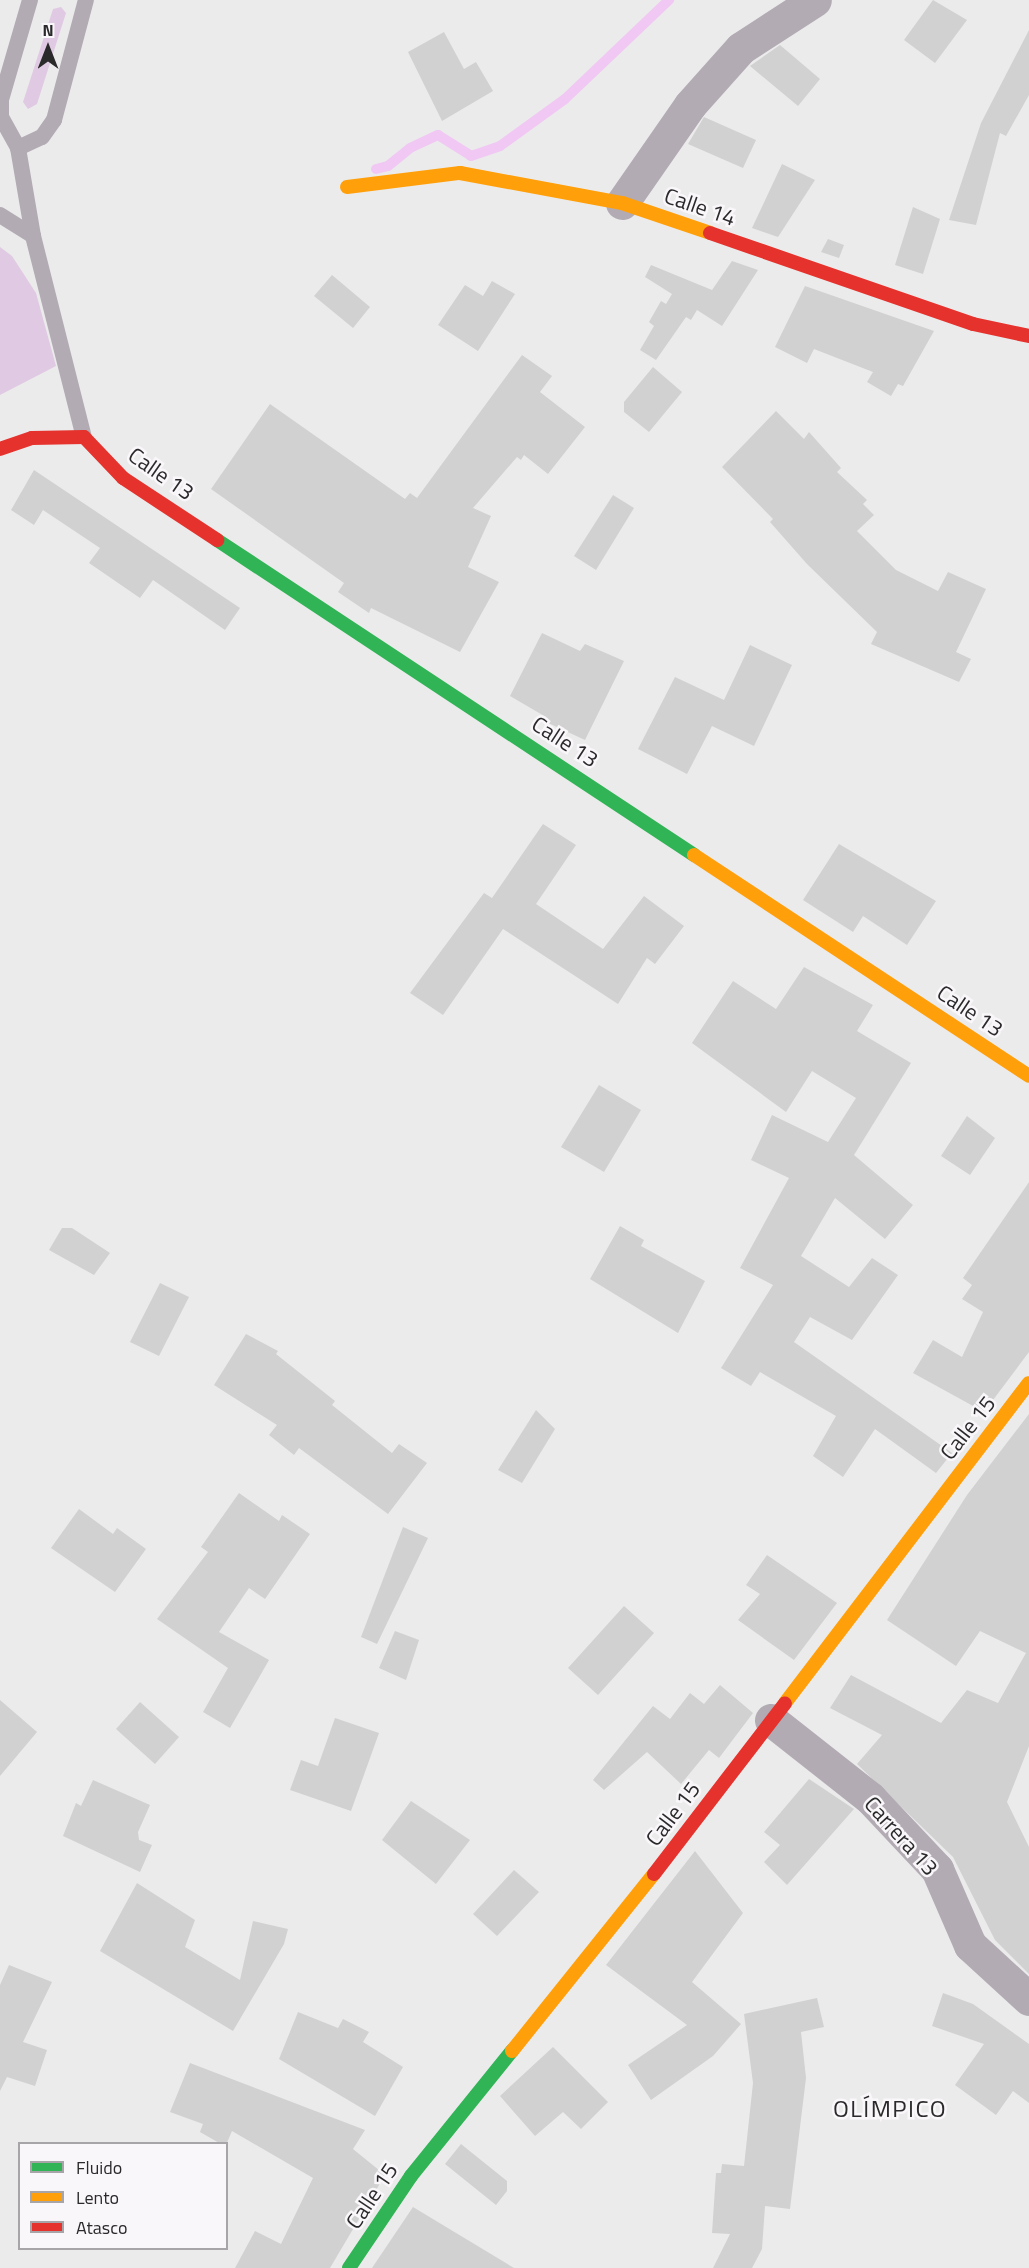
<!DOCTYPE html>
<meta charset="utf-8">
<style>
body{margin:0}
#map{position:relative;width:1029px;height:2268px;overflow:hidden;background:#ecebec;font-family:"Titillium Web",sans-serif}
div>[style]{position:absolute}
[style*='--x']{left:calc(var(--x)*1px);top:calc(var(--y)*1px);width:calc(var(--w)*1px);rotate:calc(var(--a)*1deg)}
.green>*{inset:0;background:#e0c9e2}
.stream>*{height:10px;margin:-5px;padding:0 5px;transform-origin:5px;border-radius:5px;background:#f0c8f3}
.building>*{inset:0;background:#d0d1d0}
.lane>*{height:16px;margin:-8px;padding:0 8px;transform-origin:8px;border-radius:8px;background:#b2abb3}
.street>*{height:33px;margin:-16.5px;padding:0 16.5px;transform-origin:16.5px;border-radius:16.5px;background:#b2abb3}
.fast>*{height:14px;margin:-7px;padding:0 7px;transform-origin:7px;border-radius:7px;background:#30b455}
.slow>*{height:14px;margin:-7px;padding:0 7px;transform-origin:7px;border-radius:7px;background:#ff9f0a}
.jam>*{height:14px;margin:-7px;padding:0 7px;transform-origin:7px;border-radius:7px;background:#e5322d}
span{translate:-50% -50%;white-space:nowrap;text-align:center;line-height:1.15;-webkit-text-stroke:5px #faf7fa;paint-order:stroke}
.street-label{font-size:22px;color:#2b2a2b}
.neighbourhood-label{font-size:24px;color:#2b2a2b;letter-spacing:1.5px}
.legend{position:absolute;left:18px;top:2142px;width:210px;height:108px;box-sizing:border-box;background:#faf7fa;border:2px solid #a7a5a7;margin:0;padding:8px 10px;list-style:none;font-size:18px;color:#2b2a2b}
.legend li{display:flex;align-items:center;gap:12px;height:30px}
.legend b{width:30px;border:2px solid #a7a5a7}
.north{position:absolute;left:18px;top:18px;width:60px;height:60px;-webkit-text-stroke:4px #faf7fa;paint-order:stroke;rotate:0deg;font-size:16px;font-weight:700;line-height:24px;text-align:center;color:#2b2a2b}
.north::after{content:'';display:block;margin:auto;width:21px;height:27px;background:#2b2a2b;clip-path:polygon(50% 0,100% 100%,50% 72%,0 100%)}
</style>
<div id="map">
<div class="green">
<div style="clip-path:polygon(61px 7px,66px 13px,37px 104px,28px 109px,23px 102px,53px 9px)"></div>
<div style="clip-path:polygon(0 247px,12px 256px,36px 293px,56px 366px,0 395px)"></div>
</div>
<div class="stream">
<div style="--x:376;--y:169;--w:12;--a:-14"></div>
<div style="--x:388;--y:166;--w:28;--a:-39"></div>
<div style="--x:410;--y:148;--w:31;--a:-25"></div>
<div style="--x:438;--y:135;--w:39;--a:32"></div>
<div style="--x:471;--y:156;--w:31;--a:-19"></div>
<div style="--x:500;--y:146;--w:80;--a:-35.9"></div>
<div style="--x:565;--y:99;--w:144;--a:-43.6"></div>
</div>
<div class="building">
<div style="clip-path:polygon(933px 0,967px 20px,935px 63px,904px 40px)"></div>
<div style="clip-path:polygon(1029px 30px,1029px 95px,1006px 136px,1000px 133px,976px 225px,949px 220px,981px 123px)"></div>
<div style="clip-path:polygon(444px 32px,464px 69px,476px 62px,493px 91px,442px 121px,408px 52px)"></div>
<div style="clip-path:polygon(780px 45px,820px 79px,798px 106px,750px 66px)"></div>
<div style="clip-path:polygon(704px 117px,756px 140px,743px 168px,688px 144px)"></div>
<div style="clip-path:polygon(782px 164px,815px 180px,778px 237px,752px 228px)"></div>
<div style="clip-path:polygon(913px 207px,940px 219px,923px 274px,895px 265px)"></div>
<div style="clip-path:polygon(828px 239px,844px 245px,839px 258px,821px 252px)"></div>
<div style="clip-path:polygon(732px 261px,758px 270px,722px 326px,697px 310px,691px 320px,686px 317px,656px 360px,640px 350px,654px 326px,649px 322px,661px 301px,666px 304px,672px 294px,645px 277px,651px 265px,712px 290px)"></div>
<div style="clip-path:polygon(332px 275px,370px 307px,353px 328px,314px 296px)"></div>
<div style="clip-path:polygon(492px 281px,515px 294px,478px 351px,438px 325px,465px 285px,483px 296px)"></div>
<div style="clip-path:polygon(805px 286px,934px 331px,903px 386px,898px 384px,891px 396px,867px 382px,873px 372px,814px 349px,807px 363px,775px 347px)"></div>
<div style="clip-path:polygon(522px 355px,552px 376px,540px 392px,585px 427px,548px 474px,524px 455px,521px 460px,517px 457px,473px 508px,491px 516px,468px 567px,499px 582px,460px 652px,371px 608px,369px 613px,338px 592px,344px 583px,211px 489px,270px 404px,405px 499px,410px 493px,417px 498px)"></div>
<div style="clip-path:polygon(653px 367px,682px 392px,649px 432px,624px 412px,624px 402px)"></div>
<div style="clip-path:polygon(776px 411px,804px 439px,809px 432px,841px 468px,837px 472px,867px 500px,863px 504px,874px 515px,857px 531px,896px 570px,938px 591px,948px 572px,986px 589px,956px 652px,971px 659px,959px 682px,871px 644px,877px 632px,807px 564px,770px 522px,773px 519px,722px 467px)"></div>
<div style="clip-path:polygon(34px 470px,240px 608px,225px 630px,153px 580px,140px 598px,89px 563px,100px 548px,43px 510px,34px 525px,11px 510px)"></div>
<div style="clip-path:polygon(613px 495px,634px 508px,596px 570px,574px 556px)"></div>
<div style="clip-path:polygon(542px 633px,580px 651px,585px 644px,624px 661px,585px 740px,544px 721px,546px 717px,510px 696px)"></div>
<div style="clip-path:polygon(750px 645px,792px 665px,754px 746px,712px 726px,687px 774px,638px 749px,675px 677px,724px 700px)"></div>
<div style="clip-path:polygon(543px 824px,576px 845px,536px 904px,603px 949px,644px 896px,684px 926px,655px 964px,647px 958px,618px 1004px,503px 929px,443px 1015px,410px 993px,484px 893px,492px 898px)"></div>
<div style="clip-path:polygon(839px 844px,936px 901px,907px 945px,863px 916px,853px 932px,803px 900px)"></div>
<div style="clip-path:polygon(804px 967px,873px 1005px,857px 1031px,911px 1063px,854px 1155px,913px 1205px,885px 1239px,835px 1198px,801px 1256px,849px 1287px,872px 1258px,898px 1275px,852px 1340px,810px 1317px,794px 1342px,952px 1453px,936px 1473px,875px 1429px,843px 1477px,813px 1456px,836px 1416px,760px 1372px,751px 1386px,721px 1368px,773px 1285px,740px 1268px,789px 1178px,751px 1160px,772px 1115px,828px 1142px,856px 1098px,812px 1071px,786px 1112px,692px 1043px,733px 981px,776px 1009px)"></div>
<div style="clip-path:polygon(599px 1085px,641px 1110px,604px 1172px,561px 1147px)"></div>
<div style="clip-path:polygon(967px 1116px,995px 1138px,970px 1175px,941px 1156px)"></div>
<div style="clip-path:polygon(1029px 1182px,1029px 1352px,984px 1412px,913px 1373px,933px 1340px,962px 1357px,983px 1312px,962px 1299px,972px 1285px,963px 1278px)"></div>
<div style="clip-path:polygon(620px 1226px,644px 1240px,641px 1246px,705px 1281px,678px 1333px,590px 1279px)"></div>
<div style="clip-path:polygon(62px 1228px,72px 1228px,110px 1253px,94px 1275px,49px 1250px)"></div>
<div style="clip-path:polygon(160px 1283px,189px 1297px,159px 1356px,130px 1342px)"></div>
<div style="clip-path:polygon(246px 1334px,278px 1351px,276px 1354px,335px 1401px,332px 1405px,392px 1453px,399px 1444px,427px 1463px,388px 1514px,299px 1448px,294px 1455px,269px 1435px,277px 1425px,214px 1385px)"></div>
<div style="clip-path:polygon(536px 1410px,555px 1429px,522px 1483px,498px 1470px)"></div>
<div style="clip-path:polygon(1029px 1414px,1029px 1746px,1007px 1802px,1029px 1847px,1029px 1974px,995px 1940px,953px 1857px,857px 1764px,882px 1735px,830px 1708px,851px 1675px,941px 1723px,967px 1690px,998px 1703px,1026px 1653px,980px 1631px,956px 1666px,887px 1620px,967px 1495px)"></div>
<div style="clip-path:polygon(239px 1493px,279px 1521px,282px 1515px,310px 1534px,265px 1599px,249px 1588px,219px 1632px,269px 1660px,230px 1728px,203px 1712px,228px 1668px,157px 1619px,208px 1552px,201px 1547px)"></div>
<div style="clip-path:polygon(79px 1509px,113px 1534px,117px 1528px,146px 1549px,115px 1592px,51px 1548px)"></div>
<div style="clip-path:polygon(403px 1527px,428px 1538px,377px 1644px,361px 1637px)"></div>
<div style="clip-path:polygon(767px 1555px,837px 1603px,794px 1660px,738px 1620px,760px 1594px,746px 1585px)"></div>
<div style="clip-path:polygon(624px 1606px,654px 1633px,598px 1695px,568px 1668px)"></div>
<div style="clip-path:polygon(395px 1631px,419px 1640px,406px 1680px,379px 1668px)"></div>
<div style="clip-path:polygon(720px 1685px,753px 1713px,719px 1758px,709px 1750px,681px 1784px,647px 1752px,604px 1790px,593px 1780px,653px 1706px,670px 1719px,690px 1693px,704px 1704px)"></div>
<div style="clip-path:polygon(0 1700px,37px 1732px,0 1776px)"></div>
<div style="clip-path:polygon(140px 1702px,179px 1737px,155px 1764px,116px 1729px)"></div>
<div style="clip-path:polygon(335px 1718px,379px 1733px,351px 1811px,290px 1790px,301px 1760px,318px 1766px)"></div>
<div style="clip-path:polygon(809px 1779px,854px 1809px,787px 1885px,764px 1862px,780px 1845px,764px 1832px)"></div>
<div style="clip-path:polygon(93px 1780px,150px 1805px,138px 1832px,139px 1840px,152px 1845px,140px 1872px,63px 1836px,76px 1803px,81px 1806px)"></div>
<div style="clip-path:polygon(411px 1801px,470px 1840px,436px 1884px,382px 1840px)"></div>
<div style="clip-path:polygon(695px 1851px,743px 1913px,692px 1982px,741px 2024px,713px 2056px,651px 2100px,628px 2065px,687px 2025px,606px 1965px)"></div>
<div style="clip-path:polygon(514px 1870px,539px 1892px,497px 1936px,473px 1914px)"></div>
<div style="clip-path:polygon(137px 1883px,195px 1920px,185px 1947px,240px 1980px,253px 1921px,288px 1929px,284px 1944px,233px 2031px,100px 1951px)"></div>
<div style="clip-path:polygon(9px 1965px,52px 1982px,23px 2042px,47px 2050px,35px 2086px,7px 2077px,0 2091px,0 1985px)"></div>
<div style="clip-path:polygon(943px 1993px,973px 2004px,1029px 2044px,1029px 2103px,1013px 2091px,996px 2115px,955px 2085px,984px 2044px,932px 2026px)"></div>
<div style="clip-path:polygon(817px 1998px,824px 2027px,801px 2032px,806px 2078px,790px 2209px,765px 2206px,762px 2249px,752px 2268px,713px 2268px,730px 2234px,712px 2233px,716px 2173px,721px 2173px,722px 2164px,744px 2166px,753px 2083px,744px 2014px)"></div>
<div style="clip-path:polygon(298px 2012px,338px 2028px,343px 2019px,369px 2032px,363px 2042px,403px 2067px,375px 2116px,279px 2059px)"></div>
<div style="clip-path:polygon(553px 2047px,608px 2102px,581px 2129px,563px 2112px,535px 2136px,500px 2096px)"></div>
<div style="clip-path:polygon(190px 2063px,365px 2130px,353px 2149px,385px 2175px,330px 2268px,235px 2268px,255px 2231px,281px 2244px,313px 2178px,232px 2131px,226px 2145px,221px 2144px,200px 2132px,203px 2124px,170px 2112px)"></div>
<div style="clip-path:polygon(461px 2144px,507px 2181px,507px 2191px,496px 2205px,445px 2164px)"></div>
<div style="clip-path:polygon(413px 2207px,514px 2268px,372px 2268px)"></div>
</div>
<div class="lane">
<div style="--x:30;--y:0;--w:104;--a:106.2"></div>
<div style="--x:1;--y:100;--w:17;--a:90"></div>
<div style="--x:1;--y:117;--w:35;--a:61"></div>
<div style="--x:18;--y:148;--w:89;--a:80.3"></div>
<div style="--x:33;--y:236;--w:207;--a:75.8"></div>
<div style="--x:18;--y:148;--w:26;--a:-25"></div>
<div style="--x:42;--y:137;--w:21;--a:-55"></div>
<div style="--x:54;--y:120;--w:124;--a:-75.1"></div>
<div style="--x:0;--y:215;--w:39;--a:32"></div>
</div>
<div class="street">
<div style="--x:622;--y:203;--w:119;--a:-55.2"></div>
<div style="--x:690;--y:105;--w:76;--a:-48.2"></div>
<div style="--x:741;--y:48;--w:88;--a:-33"></div>
<div style="--x:771;--y:1720;--w:126;--a:38.2"></div>
<div style="--x:870;--y:1798;--w:98;--a:46.7"></div>
<div style="--x:937;--y:1869;--w:83;--a:66.5"></div>
<div style="--x:970;--y:1945;--w:80;--a:42.5"></div>
</div>
<div class="fast">
<div style="--x:217;--y:540;--w:572;--a:33.44"></div>
<div style="--x:349;--y:2268;--w:111;--a:-56"></div>
<div style="--x:411;--y:2176;--w:161;--a:-51.1"></div>
</div>
<div class="slow">
<div style="--x:347;--y:187;--w:114;--a:-7.1"></div>
<div style="--x:460;--y:173;--w:165;--a:10.5"></div>
<div style="--x:622;--y:203;--w:93;--a:18.8"></div>
<div style="--x:694;--y:855;--w:401;--a:33.4"></div>
<div style="--x:785;--y:1703;--w:402;--a:-52.7"></div>
<div style="--x:512;--y:2051;--w:227;--a:-51.3"></div>
</div>
<div class="jam">
<div style="--x:710;--y:233;--w:278;--a:19.1"></div>
<div style="--x:973;--y:324;--w:57;--a:12.1"></div>
<div style="--x:0;--y:449;--w:34;--a:-19"></div>
<div style="--x:32;--y:438;--w:52;--a:-1.1"></div>
<div style="--x:84;--y:437;--w:57;--a:46.4"></div>
<div style="--x:123;--y:478;--w:113;--a:33.4"></div>
<div style="--x:654;--y:1874;--w:215;--a:-52.5"></div>
</div>
<div class="street-label">
<span style="left:700px;top:207px;rotate:19deg">Calle 14</span>
<span style="left:161px;top:474px;rotate:35deg">Calle 13</span>
<span style="left:565px;top:742px;rotate:33deg">Calle 13</span>
<span style="left:970px;top:1011px;rotate:34deg">Calle 13</span>
<span style="left:968px;top:1428px;rotate:-52deg">Calle 15</span>
<span style="left:673px;top:1814px;rotate:-53deg">Calle 15</span>
<span style="left:901px;top:1836px;rotate:48deg">Carrera 13</span>
<span style="left:372px;top:2196px;rotate:-56deg">Calle 15</span>
</div>
<div class="neighbourhood-label">
<span style="left:890px;top:2109px">OLÍMPICO</span>
</div>
<ul class="legend">
<li><b style="height:8px;background:#30b455"></b>Fluido</li>
<li><b style="height:8px;background:#ff9f0a"></b>Lento</li>
<li><b style="height:8px;background:#e5322d"></b>Atasco</li>
</ul>
<div class="north">N</div>
</div>
